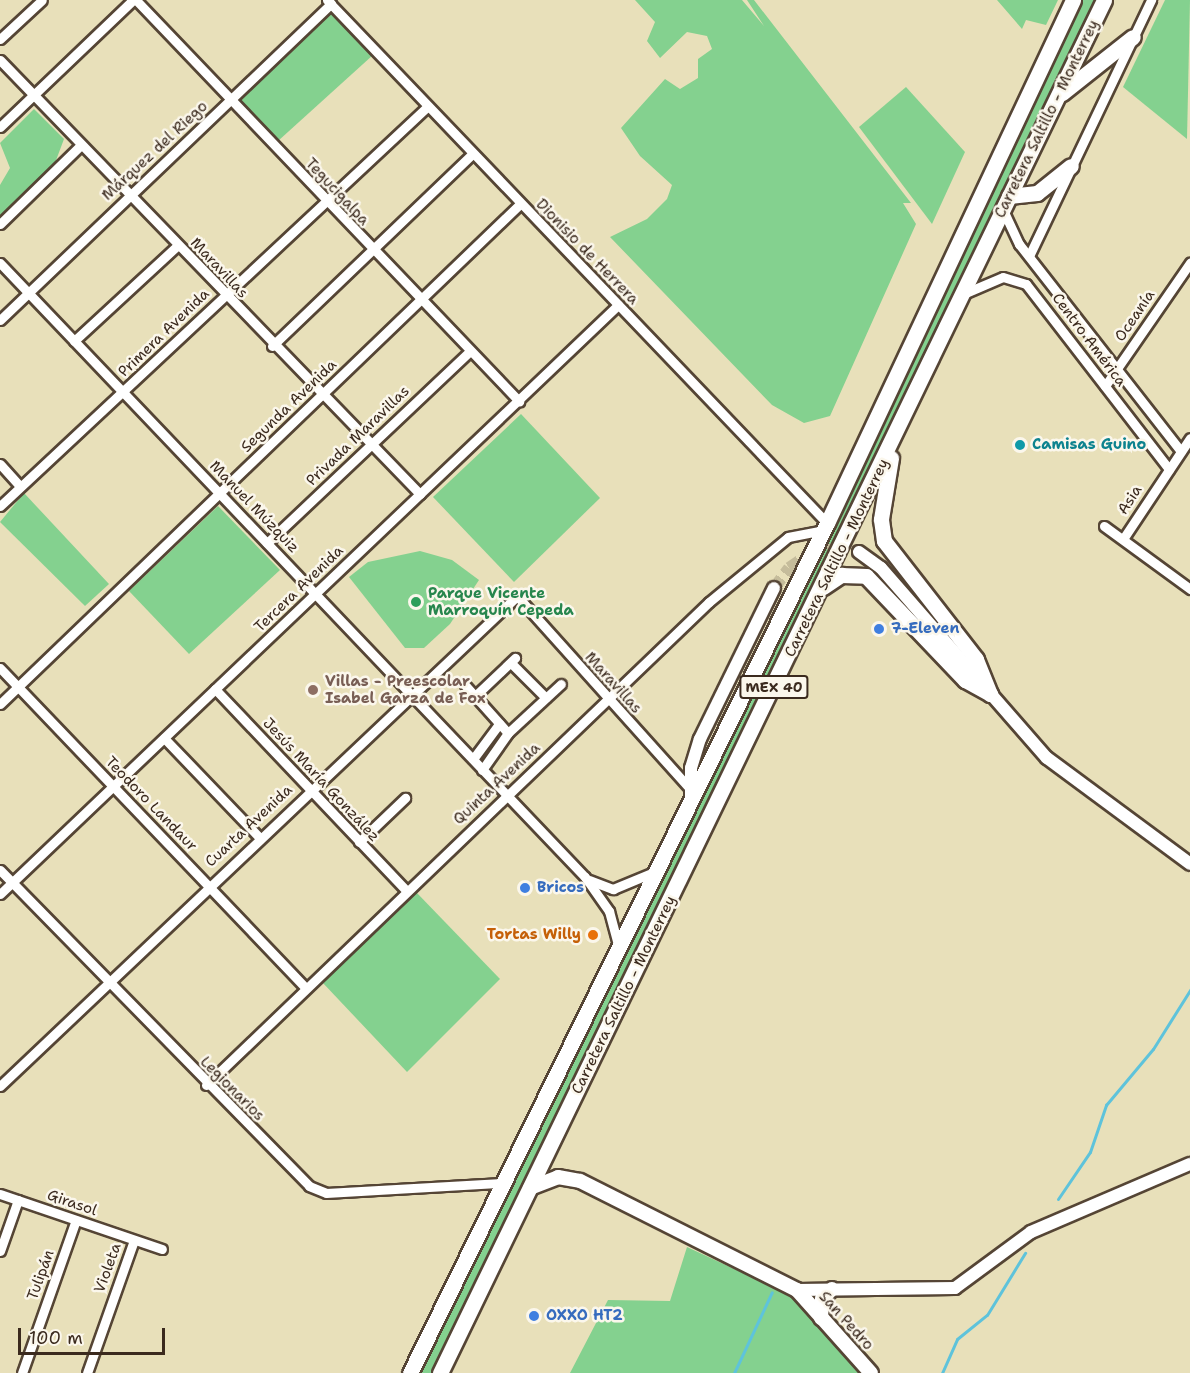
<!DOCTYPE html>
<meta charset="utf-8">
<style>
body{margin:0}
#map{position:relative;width:1190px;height:1373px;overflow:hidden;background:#e8e0ba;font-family:"Shantell Sans",sans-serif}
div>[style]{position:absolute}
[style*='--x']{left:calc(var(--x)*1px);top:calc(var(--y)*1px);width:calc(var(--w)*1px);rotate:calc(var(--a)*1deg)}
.green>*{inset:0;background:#84d18f}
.stream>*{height:3px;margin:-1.5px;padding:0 1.5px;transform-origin:1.5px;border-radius:1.5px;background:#5ec3db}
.tertiary-tunnel>*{height:12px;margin-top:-6px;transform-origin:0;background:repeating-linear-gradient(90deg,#c5bc9b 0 12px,transparent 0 18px)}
.roads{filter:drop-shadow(2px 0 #554535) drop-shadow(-2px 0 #554535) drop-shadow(0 2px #554535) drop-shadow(0 -2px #554535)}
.minor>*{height:9px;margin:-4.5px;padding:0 4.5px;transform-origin:4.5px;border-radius:4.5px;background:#fff}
.tertiary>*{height:12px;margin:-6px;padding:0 6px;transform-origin:6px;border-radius:6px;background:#fff}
.secondary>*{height:14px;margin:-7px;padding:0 7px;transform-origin:7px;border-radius:7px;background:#fff}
.primary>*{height:15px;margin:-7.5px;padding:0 7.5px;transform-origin:7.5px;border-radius:7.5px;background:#fff}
.dots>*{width:16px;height:16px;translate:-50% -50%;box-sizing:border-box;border:3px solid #fbf7ec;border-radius:50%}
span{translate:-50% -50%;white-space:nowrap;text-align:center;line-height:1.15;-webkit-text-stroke:5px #fbf7ec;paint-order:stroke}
.shield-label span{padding:2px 4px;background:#fbf7ec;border:2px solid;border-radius:4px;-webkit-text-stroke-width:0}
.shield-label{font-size:14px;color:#3b2a1e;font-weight:700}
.street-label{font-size:15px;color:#3b2a1e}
.culture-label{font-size:15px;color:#0d838f;font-weight:700}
.left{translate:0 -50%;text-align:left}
.leisure-label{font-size:15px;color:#27864d;font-weight:700}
.shop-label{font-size:15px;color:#366cbe;font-weight:700}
.education-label{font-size:15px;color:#785e54;font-weight:700}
.food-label{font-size:15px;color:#c56008;font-weight:700}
.right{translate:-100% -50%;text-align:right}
.scale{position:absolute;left:18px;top:1328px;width:147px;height:27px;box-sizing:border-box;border:3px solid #3b2a1e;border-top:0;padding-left:8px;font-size:18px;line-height:21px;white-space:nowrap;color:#3b2a1e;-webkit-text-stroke:4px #fbf7ec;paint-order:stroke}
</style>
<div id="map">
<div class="green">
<div style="clip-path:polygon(635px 0,742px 0,764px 26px,747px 0,754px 0,911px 203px,903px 203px,916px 224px,830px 416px,804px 423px,772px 405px,610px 237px,647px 219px,667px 199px,672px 185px,640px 156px,621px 128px,665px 79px,680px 89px,698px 78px,698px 59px,712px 49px,707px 36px,687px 32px,660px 58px,647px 41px,655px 22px)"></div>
<div style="clip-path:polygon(997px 0,1058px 0,1046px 25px,1026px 20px,1022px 29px)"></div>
<div style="clip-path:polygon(1083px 0,1096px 0,434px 1373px,418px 1373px,791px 615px)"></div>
<div style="clip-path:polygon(1165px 0,1190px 0,1187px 139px,1123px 87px)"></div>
<div style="clip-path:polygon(332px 10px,373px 55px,278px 141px,238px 98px)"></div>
<div style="clip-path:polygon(906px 87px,965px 152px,932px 224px,859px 127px)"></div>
<div style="clip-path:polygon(34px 109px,64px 139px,55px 163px,0 218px,0 185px,10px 168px,0 143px)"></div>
<div style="clip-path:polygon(521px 414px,600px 498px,514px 582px,433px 497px)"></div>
<div style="clip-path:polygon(24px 493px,109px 584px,85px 606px,0 522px)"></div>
<div style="clip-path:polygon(218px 506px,280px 570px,189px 654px,129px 591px)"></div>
<div style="clip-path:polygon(420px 551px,452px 560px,479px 580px,450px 624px,424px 648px,405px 648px,349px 577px,368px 562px)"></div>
<div style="clip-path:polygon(416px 892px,500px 979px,407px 1072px,322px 982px)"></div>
<div style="clip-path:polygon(687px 1247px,799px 1299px,864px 1373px,570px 1373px,608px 1300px,670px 1301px)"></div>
</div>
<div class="stream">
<div style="--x:1058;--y:1199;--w:57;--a:-55.8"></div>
<div style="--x:1090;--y:1152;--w:50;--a:-71.2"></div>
<div style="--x:1106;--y:1105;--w:73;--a:-50"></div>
<div style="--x:1153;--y:1049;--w:70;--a:-57.9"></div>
<div style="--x:734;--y:1373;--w:89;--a:-64.9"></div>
<div style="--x:942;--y:1373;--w:37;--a:-66"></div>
<div style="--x:957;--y:1339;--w:38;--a:-39"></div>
<div style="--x:987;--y:1315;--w:73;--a:-58.5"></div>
</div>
<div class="tertiary-tunnel">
<div style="--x:774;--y:588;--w:25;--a:-53"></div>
<div style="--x:789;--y:568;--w:25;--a:-34"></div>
<div style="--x:810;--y:554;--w:25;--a:-12"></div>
<div style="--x:834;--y:549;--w:25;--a:7"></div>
</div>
<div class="roads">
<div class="minor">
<div style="--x:136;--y:0;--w:555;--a:46.32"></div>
<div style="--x:327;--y:0;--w:724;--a:46.29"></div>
<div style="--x:0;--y:39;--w:57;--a:-42.9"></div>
<div style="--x:0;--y:60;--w:604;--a:45.94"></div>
<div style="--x:0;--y:127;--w:184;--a:-43.7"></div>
<div style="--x:1003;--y:210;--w:38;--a:65"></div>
<div style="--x:1019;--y:244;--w:263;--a:52"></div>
<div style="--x:0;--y:224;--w:113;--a:-44.3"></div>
<div style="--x:1029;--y:256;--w:284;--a:-64.5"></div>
<div style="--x:0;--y:263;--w:848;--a:46.39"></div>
<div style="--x:585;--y:877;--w:42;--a:54.8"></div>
<div style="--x:609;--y:911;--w:35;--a:75"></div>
<div style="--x:963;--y:294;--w:43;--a:-23"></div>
<div style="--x:1003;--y:277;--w:24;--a:17"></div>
<div style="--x:1026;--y:284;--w:234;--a:52.3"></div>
<div style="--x:0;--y:320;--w:458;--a:-43.7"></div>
<div style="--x:74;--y:341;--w:140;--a:-42.7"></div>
<div style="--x:272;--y:346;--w:277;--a:-43.8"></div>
<div style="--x:1105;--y:386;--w:150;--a:-55.4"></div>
<div style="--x:0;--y:464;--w:30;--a:48"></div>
<div style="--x:0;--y:506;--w:584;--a:-43.06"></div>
<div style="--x:1104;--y:526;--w:107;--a:36.2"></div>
<div style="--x:1123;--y:539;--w:121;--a:-56.4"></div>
<div style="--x:267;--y:543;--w:278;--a:-43.4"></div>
<div style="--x:511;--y:663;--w:49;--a:45"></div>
<div style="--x:0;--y:668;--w:441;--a:46.3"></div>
<div style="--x:465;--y:685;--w:64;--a:48.1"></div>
<div style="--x:215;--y:689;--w:277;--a:46.5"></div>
<div style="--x:476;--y:695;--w:54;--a:-43.5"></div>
<div style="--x:0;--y:704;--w:721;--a:-43.88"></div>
<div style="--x:164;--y:738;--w:137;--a:46.2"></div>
<div style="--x:473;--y:759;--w:44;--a:-53.4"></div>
<div style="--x:482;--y:770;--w:45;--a:-54.9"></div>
<div style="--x:508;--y:733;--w:72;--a:-42.8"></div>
<div style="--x:359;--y:842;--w:64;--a:-43.7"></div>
<div style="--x:0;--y:870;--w:442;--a:45.6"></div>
<div style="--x:309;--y:1186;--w:18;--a:22"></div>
<div style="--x:326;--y:1193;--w:176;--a:-3.3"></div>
<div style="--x:589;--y:880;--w:26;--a:21"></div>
<div style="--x:613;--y:889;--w:44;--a:-22.5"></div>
<div style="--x:0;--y:894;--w:854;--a:-43.62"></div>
<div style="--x:206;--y:1085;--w:697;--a:-43.84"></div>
<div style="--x:709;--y:602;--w:102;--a:-39.4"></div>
<div style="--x:788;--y:537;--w:36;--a:-11"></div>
<div style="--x:0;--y:1086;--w:712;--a:-43.46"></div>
<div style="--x:517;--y:596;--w:258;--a:48.1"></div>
<div style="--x:0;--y:1194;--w:171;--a:18.8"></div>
<div style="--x:0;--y:1251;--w:54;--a:-70.6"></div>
<div style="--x:22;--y:1373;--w:162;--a:-70.6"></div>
<div style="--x:87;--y:1373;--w:141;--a:-70.5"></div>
</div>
<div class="tertiary">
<div style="--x:859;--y:552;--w:27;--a:36"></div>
<div style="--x:881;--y:568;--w:252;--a:48.9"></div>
<div style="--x:1047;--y:758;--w:178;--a:36.5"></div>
<div style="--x:691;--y:801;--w:33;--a:-90"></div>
<div style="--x:691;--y:768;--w:30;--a:-73"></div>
<div style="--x:700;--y:739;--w:168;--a:-63.9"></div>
<div style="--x:797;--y:1290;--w:158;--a:-0.7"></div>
<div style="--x:955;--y:1288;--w:94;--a:-36.4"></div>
<div style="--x:1031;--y:1232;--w:173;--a:-23.2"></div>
</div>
<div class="secondary">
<div style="--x:530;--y:1188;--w:30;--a:-21"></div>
<div style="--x:558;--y:1177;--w:22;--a:10"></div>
<div style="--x:580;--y:1181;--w:243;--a:26.7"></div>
<div style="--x:797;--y:1290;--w:111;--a:48.3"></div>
<div style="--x:821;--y:1318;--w:19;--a:-87"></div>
<div style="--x:822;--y:1299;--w:14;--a:-45"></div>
</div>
<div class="primary">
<div style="--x:1062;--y:93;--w:90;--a:-38.3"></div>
<div style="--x:1009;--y:196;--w:28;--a:-6"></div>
<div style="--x:1037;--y:193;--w:43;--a:-38.5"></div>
<div style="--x:823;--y:587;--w:22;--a:-34"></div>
<div style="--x:841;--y:575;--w:25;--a:2"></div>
<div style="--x:866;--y:576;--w:144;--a:46.4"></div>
<div style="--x:965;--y:680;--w:29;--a:29"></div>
<div style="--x:990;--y:694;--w:38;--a:-112"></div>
<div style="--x:976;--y:659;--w:150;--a:-127.9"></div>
<div style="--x:884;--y:541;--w:22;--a:-98"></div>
<div style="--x:881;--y:519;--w:62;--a:-80.7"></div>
<div style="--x:410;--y:1373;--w:947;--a:-63.87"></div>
<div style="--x:827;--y:523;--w:578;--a:-64.81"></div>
<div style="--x:440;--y:1373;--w:1525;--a:-64.19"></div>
</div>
</div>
<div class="dots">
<div style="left:1020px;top:445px;background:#0f9aa8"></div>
<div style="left:416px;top:602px;background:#2e9e5b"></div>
<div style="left:879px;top:629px;background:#3f7fe0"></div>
<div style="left:313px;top:690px;background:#8d6e63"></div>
<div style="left:525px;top:888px;background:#3f7fe0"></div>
<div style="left:593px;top:935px;background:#e8710a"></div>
<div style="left:534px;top:1316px;background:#3f7fe0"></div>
</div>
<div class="shield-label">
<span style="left:774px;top:687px">MEX 40</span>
</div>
<div class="street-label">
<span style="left:1047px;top:119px;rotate:-64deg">Carretera Saltillo - Monterrey</span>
<span style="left:155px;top:151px;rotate:-43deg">Márquez del Riego</span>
<span style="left:337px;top:192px;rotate:47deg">Tegucigalpa</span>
<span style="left:587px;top:252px;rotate:46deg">Dionisio de Herrera</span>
<span style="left:219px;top:268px;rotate:47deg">Maravillas</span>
<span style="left:1135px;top:316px;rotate:-56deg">Oceanía</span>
<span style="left:164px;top:333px;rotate:-44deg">Primera Avenida</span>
<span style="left:1089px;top:340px;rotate:53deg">Centro América</span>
<span style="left:289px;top:406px;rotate:-44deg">Segunda Avenida</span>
<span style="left:358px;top:436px;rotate:-44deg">Privada Maravillas</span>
<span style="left:1130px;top:500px;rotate:-57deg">Asia</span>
<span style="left:254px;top:507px;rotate:46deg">Manuel Múzquiz</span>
<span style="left:837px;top:558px;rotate:-64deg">Carretera Saltillo - Monterrey</span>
<span style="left:299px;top:589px;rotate:-44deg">Tercera Avenida</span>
<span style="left:613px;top:683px;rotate:48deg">Maravillas</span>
<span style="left:321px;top:780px;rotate:47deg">Jesús María González</span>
<span style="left:497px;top:784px;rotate:-43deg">Quinta Avenida</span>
<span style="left:151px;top:804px;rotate:46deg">Teodoro Landaur</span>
<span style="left:249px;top:826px;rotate:-43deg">Cuarta Avenida</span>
<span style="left:624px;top:995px;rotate:-64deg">Carretera Saltillo - Monterrey</span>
<span style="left:232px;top:1089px;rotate:45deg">Legionarios</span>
<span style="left:72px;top:1203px;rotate:19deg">Girasol</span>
<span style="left:108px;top:1268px;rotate:-70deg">Violeta</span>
<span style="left:41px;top:1275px;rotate:-70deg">Tulipán</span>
<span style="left:846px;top:1321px;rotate:48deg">San Pedro</span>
</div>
<div class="culture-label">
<span class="left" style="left:1032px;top:445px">Camisas Guino</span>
</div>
<div class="leisure-label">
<span class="left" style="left:428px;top:602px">Parque Vicente<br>Marroquín Cepeda</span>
</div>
<div class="shop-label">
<span class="left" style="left:891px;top:629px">7-Eleven</span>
<span class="left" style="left:537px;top:888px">Bricos</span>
<span class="left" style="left:546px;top:1316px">OXXO HT2</span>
</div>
<div class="education-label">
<span class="left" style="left:325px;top:690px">Villas - Preescolar<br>Isabel Garza de Fox</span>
</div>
<div class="food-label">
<span class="right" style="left:581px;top:935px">Tortas Willy</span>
</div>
<div class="scale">100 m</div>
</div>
